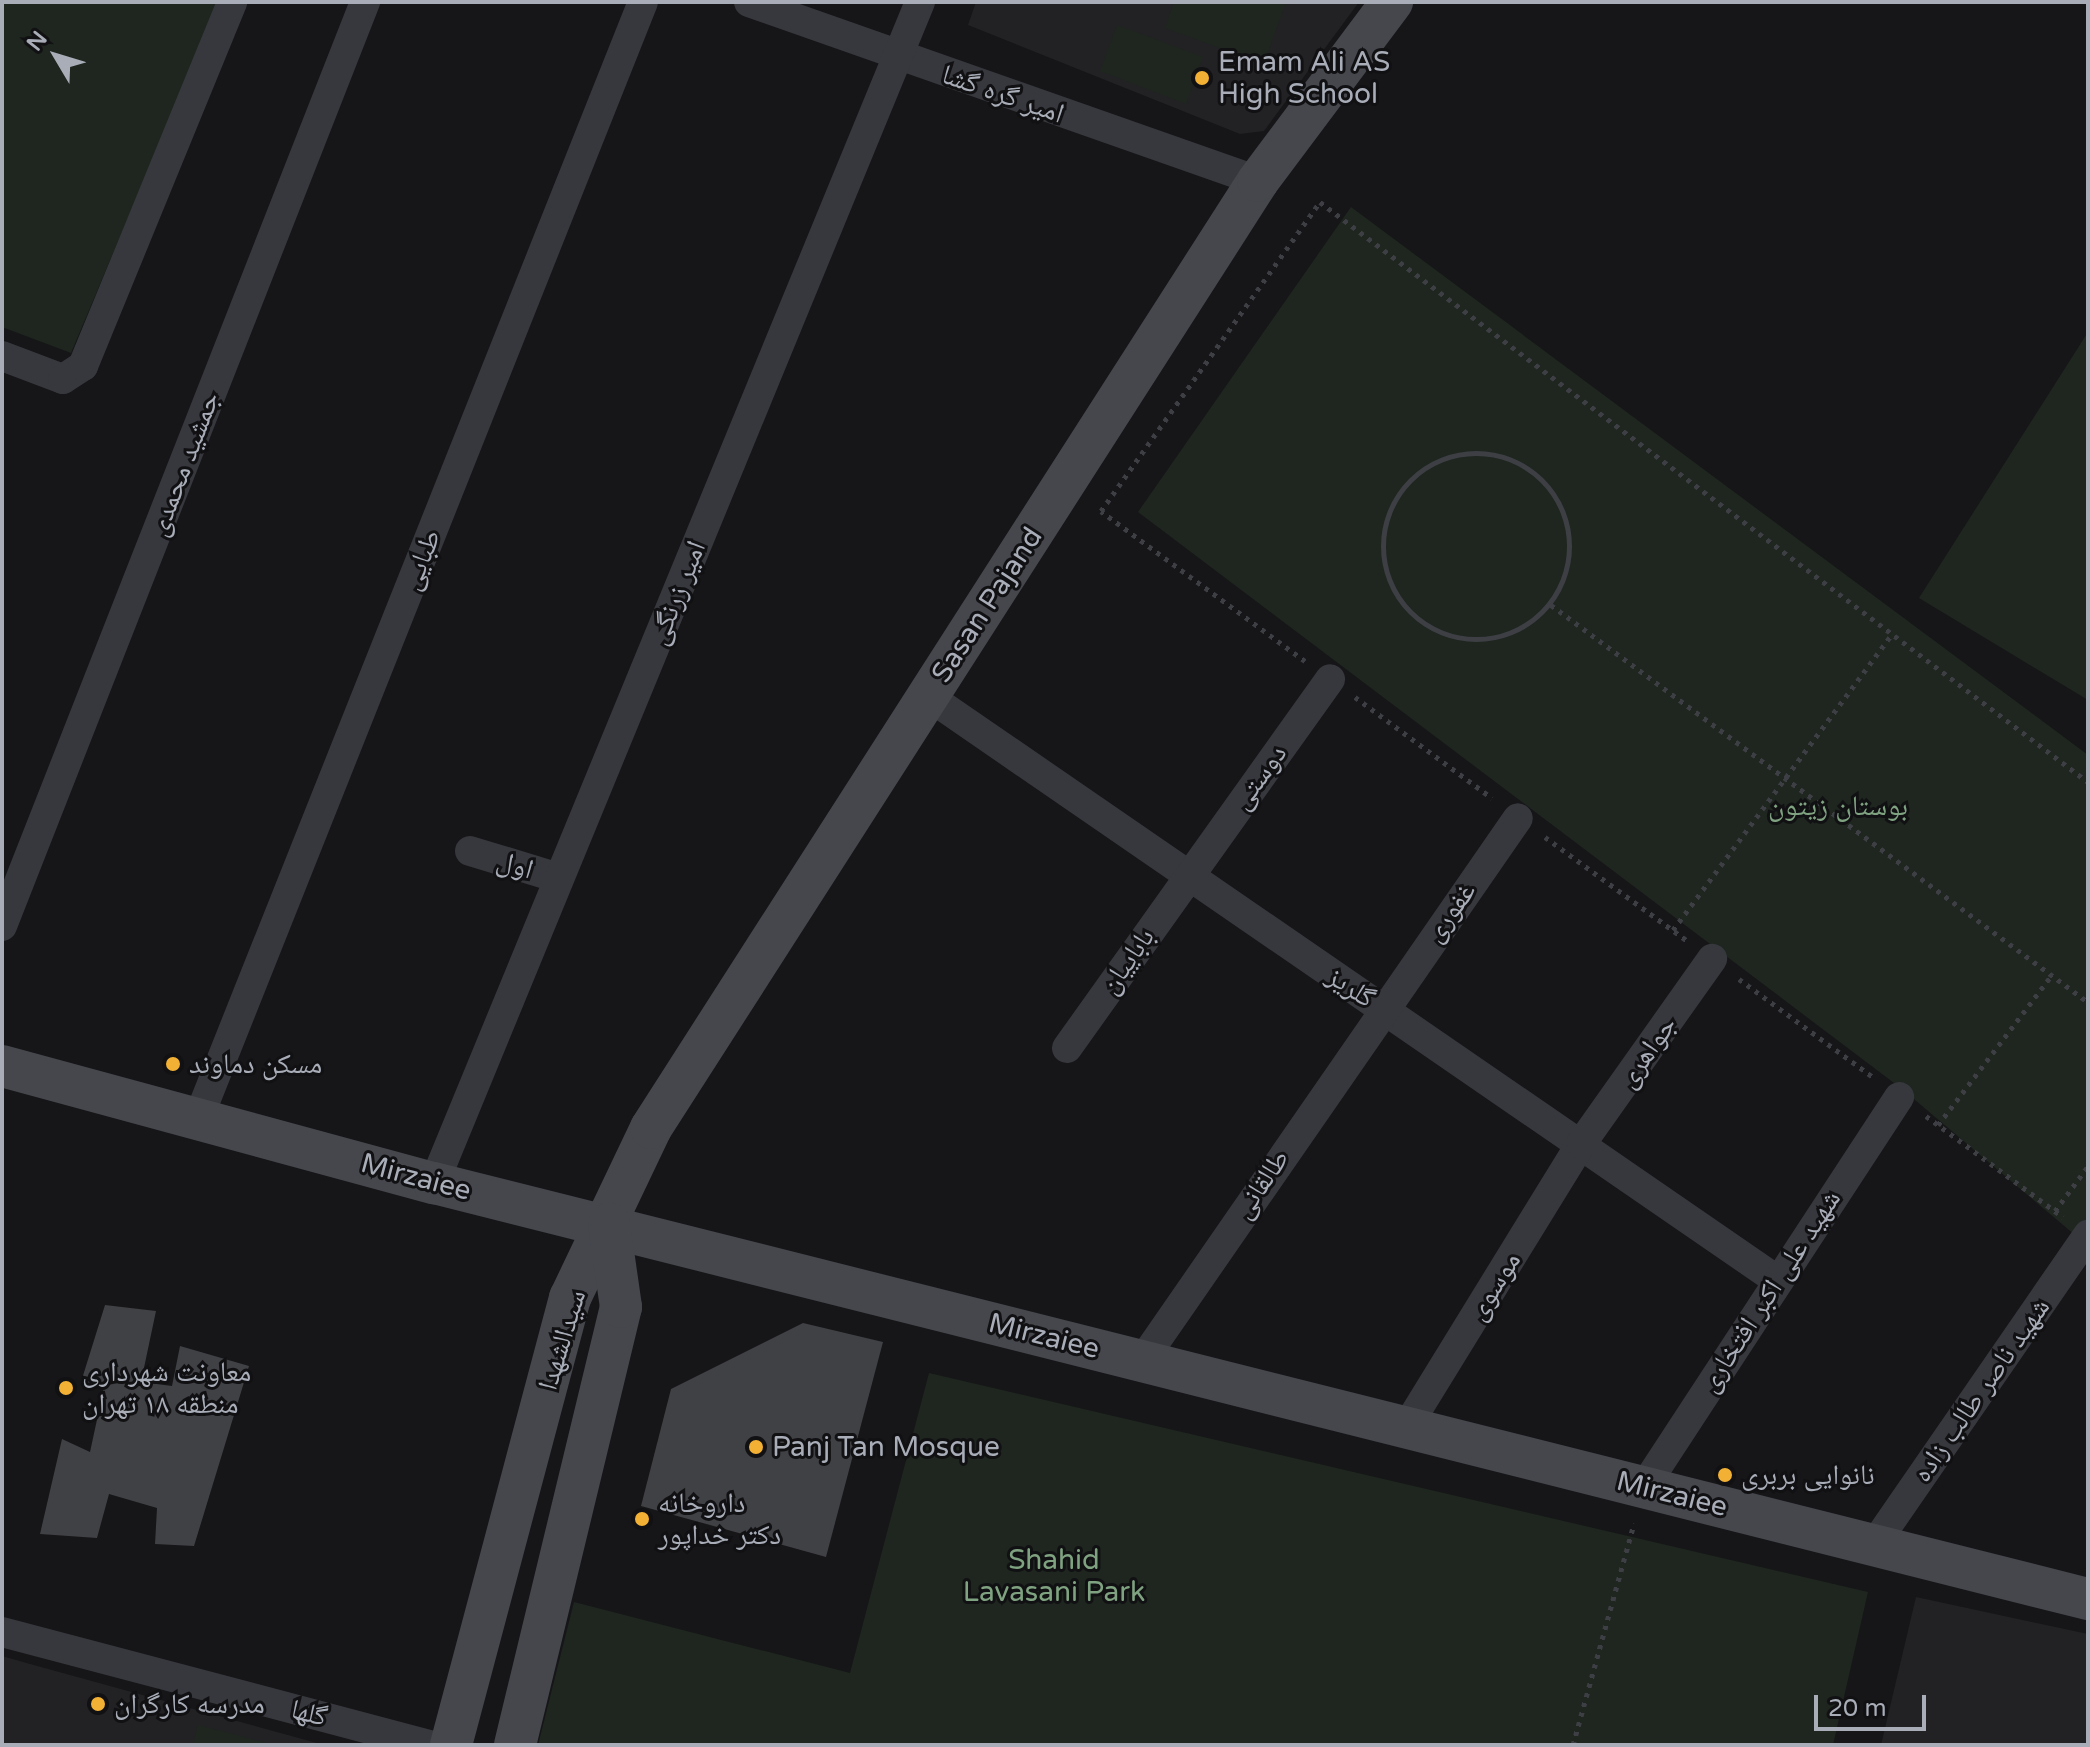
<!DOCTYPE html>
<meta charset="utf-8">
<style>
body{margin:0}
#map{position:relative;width:2090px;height:1747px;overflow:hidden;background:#161618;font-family:"Varela Round","Noto Naskh Arabic",sans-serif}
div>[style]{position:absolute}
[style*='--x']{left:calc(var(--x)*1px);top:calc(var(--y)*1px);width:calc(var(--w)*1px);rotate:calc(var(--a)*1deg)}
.built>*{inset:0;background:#222225}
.green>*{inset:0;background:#1e261f}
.building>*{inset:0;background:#404145}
.path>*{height:5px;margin-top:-2.5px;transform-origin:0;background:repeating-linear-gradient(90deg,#3d3f44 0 4px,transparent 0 10px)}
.path>.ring{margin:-2.5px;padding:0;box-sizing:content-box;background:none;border:5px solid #3d3f44;border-radius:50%}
.street>*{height:30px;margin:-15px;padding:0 15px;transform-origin:15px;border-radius:15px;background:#37383d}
.secondary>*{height:42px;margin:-21px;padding:0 21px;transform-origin:21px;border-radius:21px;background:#45474d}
.dots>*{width:22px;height:22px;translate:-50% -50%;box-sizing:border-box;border:4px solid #111113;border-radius:50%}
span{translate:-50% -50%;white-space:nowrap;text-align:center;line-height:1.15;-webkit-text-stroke:6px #111113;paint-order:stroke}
.poi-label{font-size:28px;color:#a8adb8}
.left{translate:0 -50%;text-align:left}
.street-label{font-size:28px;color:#a8adb8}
.park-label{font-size:28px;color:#7fa381}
.frame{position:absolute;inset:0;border:4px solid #a8adb8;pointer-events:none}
.north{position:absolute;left:16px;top:16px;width:80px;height:80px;-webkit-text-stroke:6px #111113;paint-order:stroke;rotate:308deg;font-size:22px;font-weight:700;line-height:32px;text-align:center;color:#a8adb8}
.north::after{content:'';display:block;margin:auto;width:28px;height:36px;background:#a8adb8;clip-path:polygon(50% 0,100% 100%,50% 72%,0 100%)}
.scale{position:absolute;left:1814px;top:1695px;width:112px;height:36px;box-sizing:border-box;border:4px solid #a8adb8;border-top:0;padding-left:10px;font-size:24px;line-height:28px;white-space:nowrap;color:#a8adb8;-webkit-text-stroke:6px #111113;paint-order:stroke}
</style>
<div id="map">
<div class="built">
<div style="clip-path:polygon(976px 2px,1359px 2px,1264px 131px,1240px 134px,968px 25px)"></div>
<div style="clip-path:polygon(1916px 1597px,2088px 1634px,2088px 1745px,1881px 1745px)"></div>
<div style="clip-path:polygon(2px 1656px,30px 1664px,324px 1745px,2px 1745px)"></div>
</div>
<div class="green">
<div style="clip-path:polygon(2px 2px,219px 2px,71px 353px,2px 327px)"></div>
<div style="clip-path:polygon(1174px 2px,1286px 2px,1264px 64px,1165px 28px)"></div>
<div style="clip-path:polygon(1117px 25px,1203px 57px,1186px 104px,1100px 71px)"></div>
<div style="clip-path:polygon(1351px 207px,2088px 755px,2088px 1246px,1902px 1089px,1138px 512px)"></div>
<div style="clip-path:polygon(2088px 332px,2088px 700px,1919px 598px)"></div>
<div style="clip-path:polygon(929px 1373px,1868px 1592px,1833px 1745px,538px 1745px,574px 1602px,850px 1673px)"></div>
<div style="clip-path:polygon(198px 1725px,274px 1745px,193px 1745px)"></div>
</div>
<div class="building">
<div style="clip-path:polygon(105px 1305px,156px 1311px,141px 1382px,172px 1386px,180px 1346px,249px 1366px,194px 1546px,155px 1544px,157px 1508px,109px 1494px,97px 1538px,40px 1534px,62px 1439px,90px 1452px,104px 1387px,81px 1382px)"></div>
<div style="clip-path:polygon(803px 1323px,883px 1342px,826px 1557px,641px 1506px,671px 1389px)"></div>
</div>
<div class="path">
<div class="ring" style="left:1383px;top:453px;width:181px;height:181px"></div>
<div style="--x:1551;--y:605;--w:668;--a:36.48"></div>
<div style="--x:1305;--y:661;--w:253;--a:-143.7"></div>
<div style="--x:1101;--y:511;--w:379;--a:-54.7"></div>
<div style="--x:1320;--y:202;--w:962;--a:37.06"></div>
<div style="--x:1355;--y:697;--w:170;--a:36.4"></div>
<div style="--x:1545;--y:837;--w:175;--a:36.1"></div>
<div style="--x:1673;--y:930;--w:368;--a:-53.5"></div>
<div style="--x:1739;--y:979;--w:166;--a:36.2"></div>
<div style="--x:1926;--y:1116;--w:170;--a:36.4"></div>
<div style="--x:1938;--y:1125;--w:188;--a:-52.8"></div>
<div style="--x:2055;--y:1211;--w:56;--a:-53.7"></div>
<div style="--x:1573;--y:1745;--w:230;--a:-74.6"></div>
</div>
<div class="street">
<div style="--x:749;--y:2;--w:540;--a:19.38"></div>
<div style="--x:2;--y:356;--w:65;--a:20.7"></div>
<div style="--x:63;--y:379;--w:24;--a:-33"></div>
<div style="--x:83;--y:366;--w:393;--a:-67.7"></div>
<div style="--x:928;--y:696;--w:1027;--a:34.53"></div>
<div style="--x:470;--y:851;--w:93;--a:16.9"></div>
<div style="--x:2;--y:926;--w:993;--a:-68.55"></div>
<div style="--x:1067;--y:1048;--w:453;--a:-54.5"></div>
<div style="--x:198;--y:1119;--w:1202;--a:-68.28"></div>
<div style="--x:434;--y:1183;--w:1277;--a:-67.63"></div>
<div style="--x:1142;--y:1361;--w:660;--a:-55.3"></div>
<div style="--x:1406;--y:1428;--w:334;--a:-58.4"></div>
<div style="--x:1581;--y:1144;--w:227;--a:-54.7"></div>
<div style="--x:1644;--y:1487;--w:466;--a:-56.8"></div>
<div style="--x:1874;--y:1545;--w:377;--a:-55.4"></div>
<div style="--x:2;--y:1632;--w:443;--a:14.8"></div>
</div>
<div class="secondary">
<div style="--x:2;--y:1066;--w:448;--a:15.2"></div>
<div style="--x:434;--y:1183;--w:1706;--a:14.12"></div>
<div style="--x:451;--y:1745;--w:463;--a:-75.1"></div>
<div style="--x:570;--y:1298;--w:188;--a:-64.5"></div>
<div style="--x:651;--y:1128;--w:1125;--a:-57.34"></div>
<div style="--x:1258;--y:181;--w:224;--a:-53.2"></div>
<div style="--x:515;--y:1745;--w:451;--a:-76.4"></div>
<div style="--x:621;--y:1307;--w:84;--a:-98.2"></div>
</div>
<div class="dots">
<div style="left:1202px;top:78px;background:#f2b134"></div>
<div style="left:173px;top:1064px;background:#f2b134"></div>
<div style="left:66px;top:1388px;background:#f2b134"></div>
<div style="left:756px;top:1447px;background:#f2b134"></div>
<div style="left:1725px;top:1475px;background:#f2b134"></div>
<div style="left:642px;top:1519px;background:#f2b134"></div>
<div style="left:98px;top:1704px;background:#f2b134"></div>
</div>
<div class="poi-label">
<span class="left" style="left:1218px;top:78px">Emam Ali AS<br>High School</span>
<span class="left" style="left:189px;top:1064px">مسکن دماوند</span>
<span class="left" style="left:82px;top:1388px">معاونت شهرداری<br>منطقه ۱۸ تهران</span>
<span class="left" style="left:772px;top:1447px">Panj Tan Mosque</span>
<span class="left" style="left:1741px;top:1475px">نانوایی بربری</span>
<span class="left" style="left:658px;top:1519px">داروخانه<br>دکتر خداپور</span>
<span class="left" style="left:114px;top:1704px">مدرسه کارگران</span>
</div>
<div class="street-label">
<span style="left:1003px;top:94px;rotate:19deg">امیر گره گشا</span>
<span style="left:184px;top:464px;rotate:-69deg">جمشید محمدی</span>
<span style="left:421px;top:560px;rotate:-68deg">طبایی</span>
<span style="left:677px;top:593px;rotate:-68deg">امیر زرنگی</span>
<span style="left:987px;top:605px;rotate:-57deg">Sasan Pajand</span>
<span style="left:1259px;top:777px;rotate:-54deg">دوستی</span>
<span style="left:515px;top:865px;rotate:17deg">اول</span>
<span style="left:1450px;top:912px;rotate:-54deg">غفوری</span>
<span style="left:1127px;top:961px;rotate:-55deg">باباییان</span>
<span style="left:1351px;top:987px;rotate:34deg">گلریز</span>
<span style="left:1647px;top:1052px;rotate:-55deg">جواهری</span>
<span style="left:416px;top:1177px;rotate:15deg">Mirzaiee</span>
<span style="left:1261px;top:1184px;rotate:-56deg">طالقانی</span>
<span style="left:1494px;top:1286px;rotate:-58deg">موسوی</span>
<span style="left:1770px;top:1291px;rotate:-57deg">شهید علی اکبر افتخاری</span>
<span style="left:1044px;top:1336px;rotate:14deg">Mirzaiee</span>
<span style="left:562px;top:1340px;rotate:-73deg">سیدالشهدا</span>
<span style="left:1981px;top:1390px;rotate:-55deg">شهید ناصر طالب زاده</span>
<span style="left:1672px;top:1494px;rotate:14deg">Mirzaiee</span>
<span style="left:309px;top:1713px;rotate:15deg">گلها</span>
</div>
<div class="park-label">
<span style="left:1838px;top:806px">بوستان زیتون</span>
<span style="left:1054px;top:1576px">Shahid<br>Lavasani Park</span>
</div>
<div class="frame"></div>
<div class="north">N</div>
<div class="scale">20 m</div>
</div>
